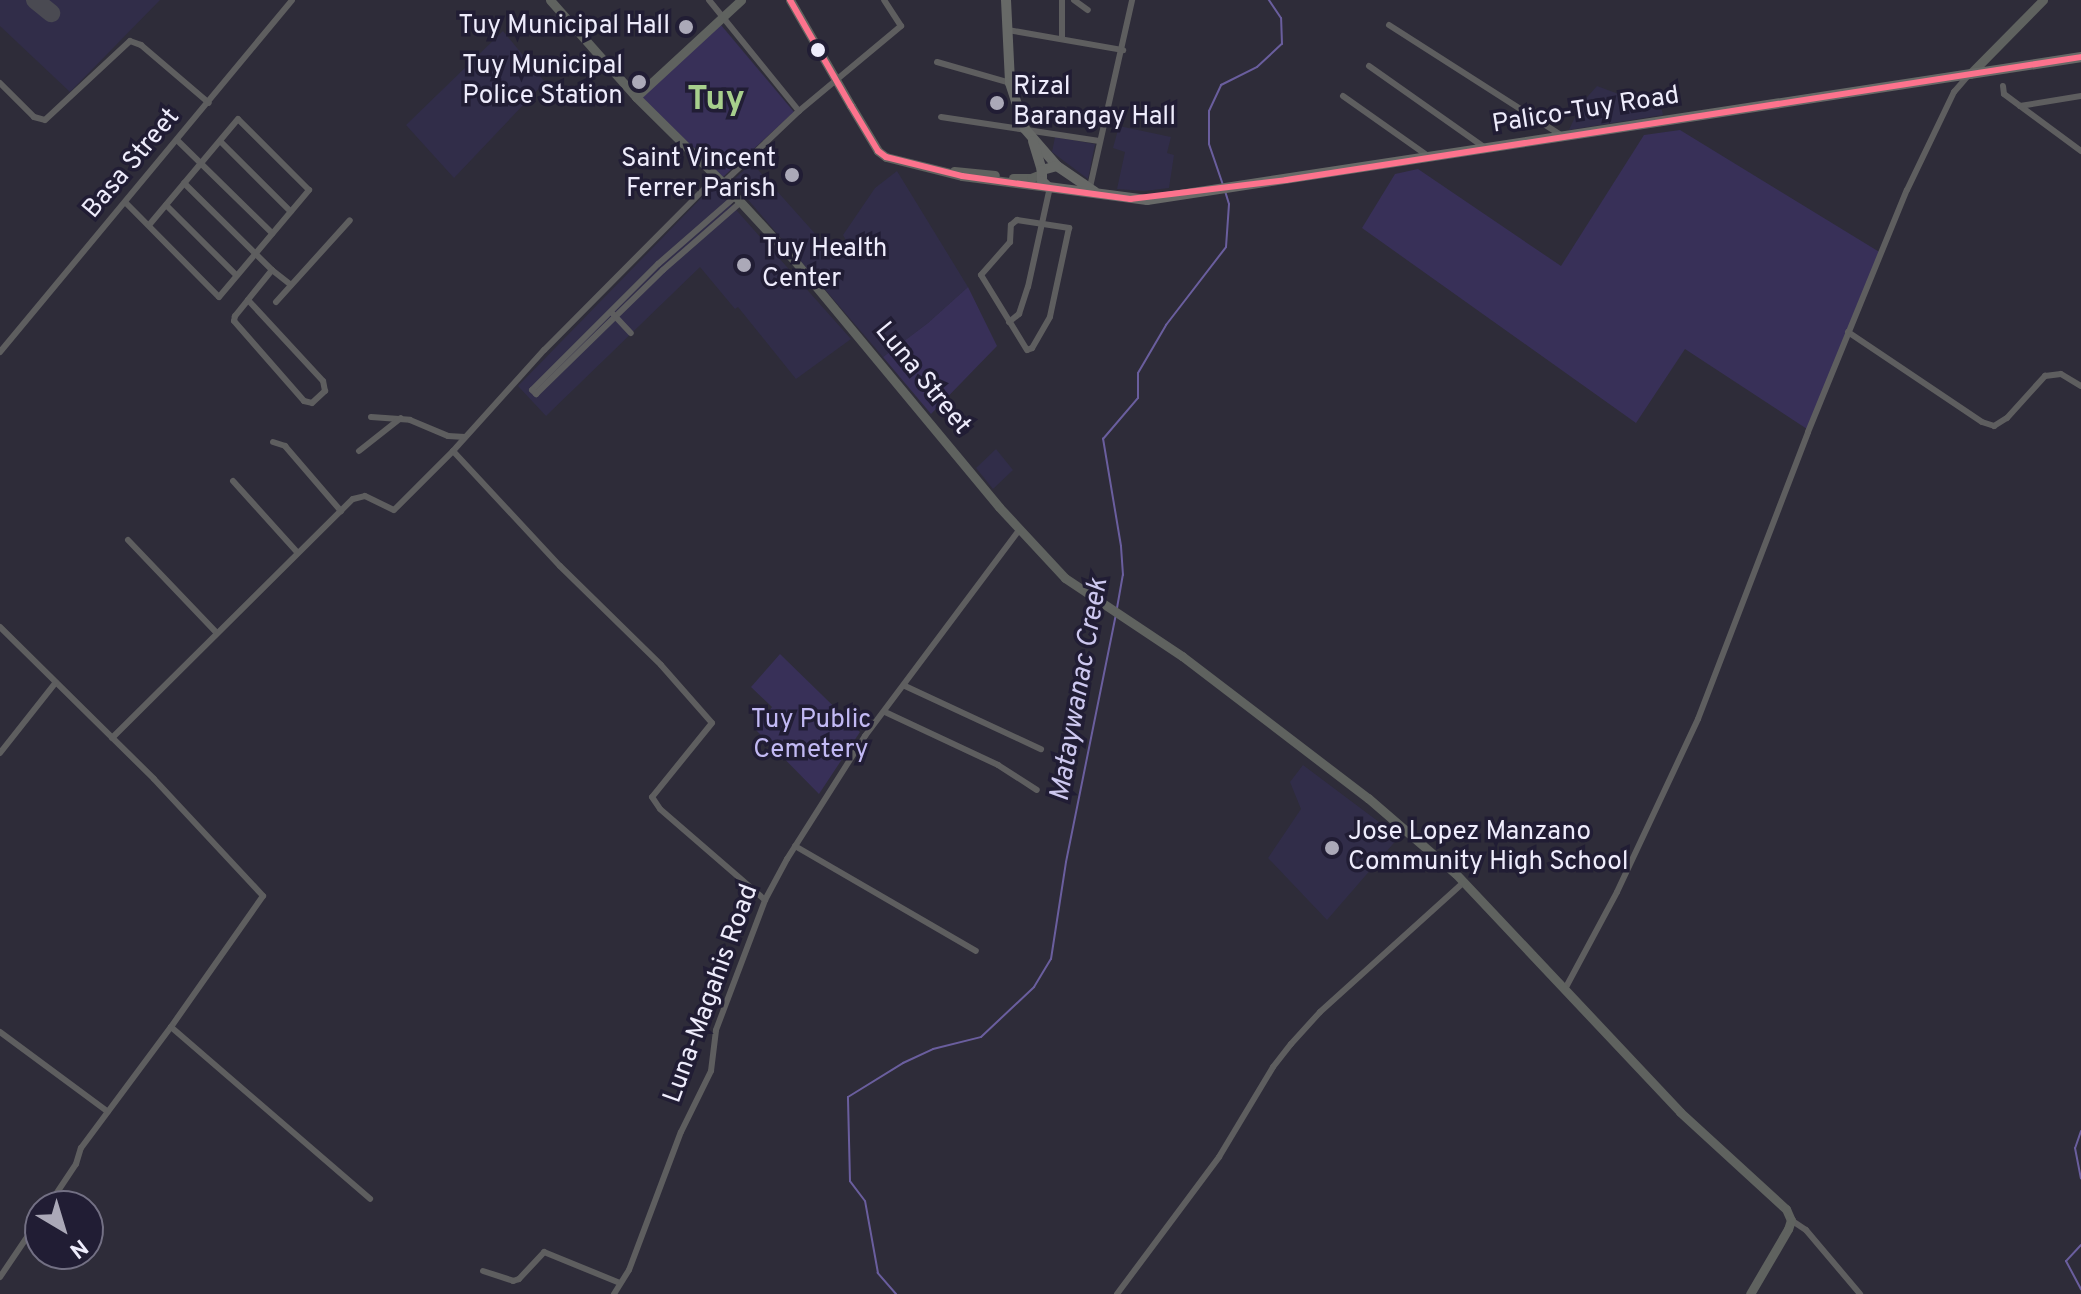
<!DOCTYPE html>
<style>
body{margin:0}
#map{position:relative;width:2081px;height:1294px;overflow:hidden;background:#2e2c39;font-family:Overpass,sans-serif}
div>[style]{position:absolute}
[style*='--x']{left:calc(var(--x)*1px);top:calc(var(--y)*1px);width:calc(var(--w)*1px);rotate:calc(var(--a)*1deg)}
.built>*{inset:0;background:#312d49}
.green>*{inset:0;background:#383058}
.stream>*{height:2px;margin:-1px;padding:0 1px;transform-origin:1px;border-radius:1px;background:#6a5e9e}
.taxiway>*{height:18px;margin:-9px;padding:0 9px;transform-origin:9px;border-radius:9px;background:#4a4a52}
.street>*{height:6px;margin:-3px;padding:0 3px;transform-origin:3px;border-radius:3px;background:#5e5e5f}
.secondary>*{height:9px;margin:-4.5px;padding:0 4.5px;transform-origin:4.5px;border-radius:4.5px;background:#5f625f}
.primary>*{height:10px;margin:-5px;padding:0 5px;transform-origin:5px;border-radius:5px;background:#676967}
.bus-1>*{height:6px;margin:-3px;padding:0 3px;transform-origin:3px;border-radius:3px;background:#fc738d}
.dots>*{width:22px;height:22px;translate:-50% -50%;box-sizing:border-box;border:4px solid #211d34;border-radius:50%}
span{translate:-50% -50%;white-space:nowrap;text-align:center;line-height:1.15;-webkit-text-stroke:7px #211d34;paint-order:stroke}
.poi-label{font-size:26px;color:#eeecfc}
.right{translate:-100% -50%;text-align:right}
.left{translate:0 -50%;text-align:left}
.street-label{font-size:26px;color:#eeecfc}
.park-label{font-size:26px;color:#c2b9f4}
.water-label{font-size:28px;color:#cdc8ef;font-style:italic}
.district-label{font-size:34px;color:#a7cf8c;font-weight:700}
.north{position:absolute;left:24px;top:1190px;width:80px;height:80px;box-sizing:border-box;background:#211d34;border:2px solid #737084;border-radius:50%;rotate:142deg;font-size:22px;font-weight:700;line-height:32px;text-align:center;color:#eeecfc}
.north::after{content:'';display:block;margin:auto;width:28px;height:36px;background:#aba9b8;clip-path:polygon(50% 0,100% 100%,50% 72%,0 100%)}
</style>
<div id="map">
<div class="built">
<div style="clip-path:polygon(0 0,160px 0,70px 92px,0 26px)"></div>
<div style="clip-path:polygon(503px 31px,545px 82px,454px 178px,406px 125px)"></div>
<div style="clip-path:polygon(1597px 86px,1662px 110px,1663px 115px,1569px 130px,1581px 104px)"></div>
<div style="clip-path:polygon(1119px 126px,1171px 137px,1167px 153px,1174px 155px,1169px 188px,1144px 191px,1117px 189px,1125px 152px,1113px 148px)"></div>
<div style="clip-path:polygon(1055px 137px,1095px 144px,1088px 179px,1052px 152px)"></div>
<div style="clip-path:polygon(752px 163px,835px 256px,848px 244px,843px 235px,875px 188px,897px 171px,968px 287px,928px 323px,883px 357px,732px 181px)"></div>
<div style="clip-path:polygon(714px 185px,851px 339px,796px 379px,738px 307px,735px 309px,700px 267px,546px 416px,518px 386px)"></div>
<div style="clip-path:polygon(996px 449px,1013px 470px,993px 489px,976px 468px)"></div>
<div style="clip-path:polygon(1303px 765px,1399px 837px,1327px 920px,1268px 858px,1301px 809px,1290px 782px)"></div>
</div>
<div class="green">
<div style="clip-path:polygon(721px 25px,794px 112px,723px 177px,642px 97px)"></div>
<div style="clip-path:polygon(1680px 130px,1881px 253px,1807px 429px,1685px 349px,1636px 423px,1362px 228px,1395px 174px,1418px 169px,1561px 266px,1644px 135px)"></div>
<div style="clip-path:polygon(968px 287px,997px 346px,931px 414px,883px 357px,928px 323px)"></div>
<div style="clip-path:polygon(780px 654px,860px 732px,819px 794px,755px 729px,772px 707px,751px 687px)"></div>
</div>
<div class="stream">
<div style="--x:1223;--y:185;--w:43;--a:-108.9"></div>
<div style="--x:1209;--y:144;--w:33;--a:-90"></div>
<div style="--x:1209;--y:111;--w:29;--a:-65"></div>
<div style="--x:1221;--y:85;--w:40;--a:-26.6"></div>
<div style="--x:1257;--y:67;--w:34;--a:-43"></div>
<div style="--x:1282;--y:44;--w:26;--a:-92"></div>
<div style="--x:1281;--y:18;--w:22;--a:-124"></div>
<div style="--x:1117;--y:608;--w:34;--a:-80"></div>
<div style="--x:1123;--y:575;--w:29;--a:-94"></div>
<div style="--x:1121;--y:546;--w:109;--a:-99.5"></div>
<div style="--x:1103;--y:439;--w:54;--a:-49.5"></div>
<div style="--x:1138;--y:398;--w:25;--a:-90"></div>
<div style="--x:1138;--y:373;--w:56;--a:-59.7"></div>
<div style="--x:1166;--y:325;--w:98;--a:-52.4"></div>
<div style="--x:1226;--y:247;--w:43;--a:-86"></div>
<div style="--x:1229;--y:204;--w:14;--a:-107"></div>
<div style="--x:2081;--y:1131;--w:18;--a:109"></div>
<div style="--x:2075;--y:1148;--w:31;--a:79"></div>
<div style="--x:2081;--y:1245;--w:22;--a:133"></div>
<div style="--x:2066;--y:1261;--w:32;--a:62"></div>
<div style="--x:896;--y:1294;--w:28;--a:-131"></div>
<div style="--x:878;--y:1273;--w:73;--a:-100.2"></div>
<div style="--x:865;--y:1201;--w:25;--a:-127"></div>
<div style="--x:850;--y:1181;--w:84;--a:-91.4"></div>
<div style="--x:848;--y:1097;--w:65;--a:-31.7"></div>
<div style="--x:903;--y:1063;--w:33;--a:-25"></div>
<div style="--x:933;--y:1049;--w:49;--a:-14"></div>
<div style="--x:981;--y:1037;--w:73;--a:-43.3"></div>
<div style="--x:1034;--y:987;--w:33;--a:-59"></div>
<div style="--x:1051;--y:959;--w:98;--a:-81.2"></div>
<div style="--x:1066;--y:862;--w:252;--a:-78.6"></div>
</div>
<div class="taxiway">
<div style="--x:35;--y:0;--w:21;--a:39"></div>
</div>
<div class="street">
<div style="--x:709;--y:0;--w:143;--a:51"></div>
<div style="--x:1074;--y:0;--w:17;--a:36"></div>
<div style="--x:1389;--y:25;--w:204;--a:32.6"></div>
<div style="--x:1008;--y:30;--w:117;--a:9.9"></div>
<div style="--x:1062;--y:39;--w:39;--a:-90"></div>
<div style="--x:937;--y:62;--w:76;--a:16"></div>
<div style="--x:1369;--y:66;--w:141;--a:35.2"></div>
<div style="--x:0;--y:83;--w:48;--a:45"></div>
<div style="--x:34;--y:117;--w:11;--a:15"></div>
<div style="--x:45;--y:120;--w:116;--a:-42.9"></div>
<div style="--x:130;--y:41;--w:12;--a:20"></div>
<div style="--x:141;--y:45;--w:89;--a:40.5"></div>
<div style="--x:2003;--y:86;--w:8;--a:83"></div>
<div style="--x:2004;--y:94;--w:96;--a:36.5"></div>
<div style="--x:1343;--y:96;--w:104;--a:35.2"></div>
<div style="--x:2020;--y:106;--w:62;--a:-9.3"></div>
<div style="--x:941;--y:117;--w:160;--a:8.6"></div>
<div style="--x:178;--y:141;--w:132;--a:44.4"></div>
<div style="--x:220;--y:141;--w:100;--a:45"></div>
<div style="--x:717;--y:176;--w:245;--a:134.8"></div>
<div style="--x:544;--y:350;--w:136;--a:132"></div>
<div style="--x:453;--y:451;--w:157;--a:47.1"></div>
<div style="--x:560;--y:566;--w:141;--a:44.4"></div>
<div style="--x:661;--y:665;--w:77;--a:48.7"></div>
<div style="--x:712;--y:723;--w:95;--a:129"></div>
<div style="--x:652;--y:797;--w:14;--a:56"></div>
<div style="--x:660;--y:809;--w:139;--a:40.9"></div>
<div style="--x:184;--y:183;--w:124;--a:44.7"></div>
<div style="--x:272;--y:270;--w:38;--a:129"></div>
<div style="--x:248;--y:300;--w:21;--a:129"></div>
<div style="--x:235;--y:316;--w:5;--a:101"></div>
<div style="--x:234;--y:321;--w:106;--a:48.8"></div>
<div style="--x:304;--y:401;--w:8;--a:14"></div>
<div style="--x:312;--y:403;--w:18;--a:-43"></div>
<div style="--x:325;--y:391;--w:10;--a:-101"></div>
<div style="--x:323;--y:381;--w:110;--a:-132.8"></div>
<div style="--x:723;--y:183;--w:105;--a:-43.5"></div>
<div style="--x:799;--y:111;--w:133;--a:-39.8"></div>
<div style="--x:901;--y:26;--w:31;--a:-123"></div>
<div style="--x:1090;--y:187;--w:192;--a:-77.3"></div>
<div style="--x:736;--y:196;--w:103;--a:138.9"></div>
<div style="--x:658;--y:264;--w:178;--a:135"></div>
<div style="--x:532;--y:390;--w:6;--a:45"></div>
<div style="--x:536;--y:394;--w:177;--a:-44.3"></div>
<div style="--x:663;--y:270;--w:103;--a:-41.1"></div>
<div style="--x:126;--y:203;--w:132;--a:45.3"></div>
<div style="--x:219;--y:297;--w:140;--a:-49.9"></div>
<div style="--x:309;--y:190;--w:100;--a:-135"></div>
<div style="--x:238;--y:119;--w:138;--a:130"></div>
<div style="--x:166;--y:205;--w:100;--a:45"></div>
<div style="--x:1017;--y:220;--w:53;--a:8.7"></div>
<div style="--x:1069;--y:228;--w:91;--a:102.1"></div>
<div style="--x:1050;--y:317;--w:36;--a:120"></div>
<div style="--x:1032;--y:348;--w:5;--a:158"></div>
<div style="--x:1027;--y:350;--w:88;--a:-121.5"></div>
<div style="--x:981;--y:275;--w:44;--a:-48.7"></div>
<div style="--x:1010;--y:242;--w:17;--a:-87"></div>
<div style="--x:1011;--y:225;--w:8;--a:-40"></div>
<div style="--x:272;--y:270;--w:24;--a:38"></div>
<div style="--x:276;--y:302;--w:110;--a:-47.9"></div>
<div style="--x:613;--y:314;--w:26;--a:47"></div>
<div style="--x:1009;--y:322;--w:13;--a:-39"></div>
<div style="--x:1019;--y:314;--w:28;--a:-72"></div>
<div style="--x:1028;--y:287;--w:102;--a:-77.6"></div>
<div style="--x:1848;--y:332;--w:161;--a:33.9"></div>
<div style="--x:1982;--y:422;--w:13;--a:18"></div>
<div style="--x:1994;--y:426;--w:15;--a:-32"></div>
<div style="--x:2007;--y:418;--w:57;--a:-47.9"></div>
<div style="--x:2045;--y:376;--w:16;--a:-7"></div>
<div style="--x:2061;--y:374;--w:23;--a:31"></div>
<div style="--x:0;--y:352;--w:457;--a:-50.3"></div>
<div style="--x:371;--y:417;--w:39;--a:4"></div>
<div style="--x:410;--y:420;--w:41;--a:22.8"></div>
<div style="--x:448;--y:436;--w:17;--a:3"></div>
<div style="--x:273;--y:442;--w:13;--a:18"></div>
<div style="--x:285;--y:446;--w:86;--a:49.3"></div>
<div style="--x:359;--y:451;--w:53;--a:-38.2"></div>
<div style="--x:233;--y:481;--w:96;--a:48"></div>
<div style="--x:128;--y:540;--w:127;--a:46.3"></div>
<div style="--x:0;--y:627;--w:216;--a:44.6"></div>
<div style="--x:154;--y:779;--w:160;--a:47"></div>
<div style="--x:263;--y:896;--w:160;--a:125.1"></div>
<div style="--x:171;--y:1027;--w:263;--a:40.8"></div>
<div style="--x:905;--y:686;--w:150;--a:24.9"></div>
<div style="--x:885;--y:712;--w:125;--a:25.1"></div>
<div style="--x:998;--y:765;--w:46;--a:32.7"></div>
<div style="--x:112;--y:738;--w:339;--a:-44.8"></div>
<div style="--x:353;--y:499;--w:12;--a:-14"></div>
<div style="--x:365;--y:496;--w:32;--a:26"></div>
<div style="--x:394;--y:510;--w:83;--a:-45"></div>
<div style="--x:0;--y:753;--w:90;--a:-51.7"></div>
<div style="--x:795;--y:846;--w:209;--a:30.1"></div>
<div style="--x:1565;--y:989;--w:110;--a:-61.8"></div>
<div style="--x:1617;--y:892;--w:191;--a:-64.9"></div>
<div style="--x:1698;--y:719;--w:307;--a:-69"></div>
<div style="--x:1808;--y:432;--w:261;--a:-67.8"></div>
<div style="--x:1907;--y:190;--w:109;--a:-64.4"></div>
<div style="--x:1954;--y:92;--w:21;--a:-49"></div>
<div style="--x:0;--y:1032;--w:134;--a:36.5"></div>
<div style="--x:48;--y:1206;--w:50;--a:-56.3"></div>
<div style="--x:76;--y:1164;--w:17;--a:-73"></div>
<div style="--x:81;--y:1148;--w:151;--a:-53.4"></div>
<div style="--x:1791;--y:1220;--w:18;--a:34"></div>
<div style="--x:1806;--y:1230;--w:84;--a:49.8"></div>
<div style="--x:483;--y:1271;--w:32;--a:18"></div>
<div style="--x:513;--y:1281;--w:6;--a:-18"></div>
<div style="--x:519;--y:1279;--w:37;--a:-47"></div>
<div style="--x:544;--y:1252;--w:82;--a:22.2"></div>
<div style="--x:0;--y:1277;--w:71;--a:-55.9"></div>
<div style="--x:614;--y:1294;--w:28;--a:-58"></div>
<div style="--x:629;--y:1270;--w:147;--a:-69.4"></div>
<div style="--x:681;--y:1132;--w:68;--a:-63.8"></div>
<div style="--x:711;--y:1071;--w:41;--a:-83"></div>
<div style="--x:716;--y:1030;--w:139;--a:-69.3"></div>
<div style="--x:765;--y:900;--w:47;--a:-61.8"></div>
<div style="--x:787;--y:859;--w:146;--a:-57.6"></div>
<div style="--x:865;--y:736;--w:257;--a:-53.2"></div>
<div style="--x:1117;--y:1294;--w:171;--a:-53.3"></div>
<div style="--x:1219;--y:1157;--w:105;--a:-59"></div>
<div style="--x:1273;--y:1067;--w:29;--a:-52"></div>
<div style="--x:1291;--y:1044;--w:43;--a:-47.8"></div>
<div style="--x:1320;--y:1012;--w:194;--a:-42.1"></div>
</div>
<div class="secondary">
<div style="--x:550;--y:0;--w:130;--a:48.4"></div>
<div style="--x:636;--y:97;--w:122;--a:44.7"></div>
<div style="--x:723;--y:183;--w:105;--a:47.3"></div>
<div style="--x:794;--y:260;--w:321;--a:50.3"></div>
<div style="--x:999;--y:507;--w:97;--a:47.1"></div>
<div style="--x:1065;--y:578;--w:141;--a:33.7"></div>
<div style="--x:1182;--y:656;--w:234;--a:37.4"></div>
<div style="--x:1368;--y:798;--w:116;--a:40.8"></div>
<div style="--x:1456;--y:874;--w:327;--a:46.7"></div>
<div style="--x:1680;--y:1112;--w:144;--a:42.5"></div>
<div style="--x:1786;--y:1209;--w:12;--a:66"></div>
<div style="--x:1791;--y:1220;--w:9;--a:108"></div>
<div style="--x:1788;--y:1229;--w:75;--a:120.3"></div>
<div style="--x:790;--y:0;--w:122;--a:60.1"></div>
<div style="--x:851;--y:106;--w:52;--a:59"></div>
<div style="--x:878;--y:151;--w:10;--a:37"></div>
<div style="--x:886;--y:157;--w:78;--a:14"></div>
<div style="--x:962;--y:176;--w:87;--a:7.3"></div>
<div style="--x:1970;--y:74;--w:104;--a:-45.4"></div>
<div style="--x:636;--y:97;--w:143;--a:-42.7"></div>
<div style="--x:954;--y:171;--w:41;--a:5.6"></div>
<div style="--x:1013;--y:178;--w:18;--a:0"></div>
<div style="--x:1031;--y:178;--w:11;--a:-22"></div>
</div>
<div class="primary">
<div style="--x:1006;--y:0;--w:83;--a:87.2"></div>
<div style="--x:1010;--y:83;--w:48;--a:71.9"></div>
<div style="--x:1025;--y:129;--w:49;--a:49.1"></div>
<div style="--x:1057;--y:166;--w:46;--a:34.4"></div>
<div style="--x:1033;--y:141;--w:30;--a:73"></div>
<div style="--x:1057;--y:166;--w:16;--a:165"></div>
<div style="--x:1042;--y:170;--w:11;--a:90"></div>
<div style="--x:1042;--y:181;--w:8;--a:45"></div>
<div style="--x:1048;--y:187;--w:100;--a:7.5"></div>
<div style="--x:1147;--y:200;--w:945;--a:-8.7"></div>
</div>
<div class="bus-1">
<div style="--x:790;--y:0;--w:122;--a:60.1"></div>
<div style="--x:851;--y:106;--w:52;--a:59"></div>
<div style="--x:878;--y:151;--w:10;--a:37"></div>
<div style="--x:886;--y:157;--w:78;--a:14"></div>
<div style="--x:962;--y:176;--w:170;--a:7.8"></div>
<div style="--x:1130;--y:199;--w:157;--a:-6.9"></div>
<div style="--x:1286;--y:180;--w:804;--a:-8.79"></div>
</div>
<div class="dots">
<div style="left:686px;top:27px;background:#aba9b8"></div>
<div style="left:818px;top:50px;background:#eeecfc"></div>
<div style="left:639px;top:82px;background:#aba9b8"></div>
<div style="left:997px;top:103px;background:#aba9b8"></div>
<div style="left:792px;top:175px;background:#aba9b8"></div>
<div style="left:744px;top:265px;background:#aba9b8"></div>
<div style="left:1332px;top:848px;background:#aba9b8"></div>
</div>
<div class="poi-label">
<span class="right" style="left:670px;top:27px">Tuy Municipal Hall</span>
<span class="right" style="left:623px;top:82px">Tuy Municipal<br>Police Station</span>
<span class="left" style="left:1013px;top:103px">Rizal<br>Barangay Hall</span>
<span class="right" style="left:776px;top:175px">Saint Vincent<br>Ferrer Parish</span>
<span class="left" style="left:762px;top:265px">Tuy Health<br>Center</span>
<span class="left" style="left:1348px;top:848px">Jose Lopez Manzano<br>Community High School</span>
</div>
<div class="street-label">
<span style="left:1586px;top:111px;rotate:-9deg">Palico-Tuy Road</span>
<span style="left:132px;top:164px;rotate:-50deg">Basa Street</span>
<span style="left:922px;top:379px;rotate:51deg">Luna Street</span>
<span style="left:712px;top:994px;rotate:-70deg">Luna-Magahis Road</span>
</div>
<div class="park-label">
<span style="left:811px;top:736px">Tuy Public<br>Cemetery</span>
</div>
<div class="water-label">
<span style="left:1080px;top:690px;rotate:-80deg">Mataywanac Creek</span>
</div>
<div class="district-label">
<span style="left:716px;top:101px">Tuy</span>
</div>
<div class="north">N</div>
</div>
